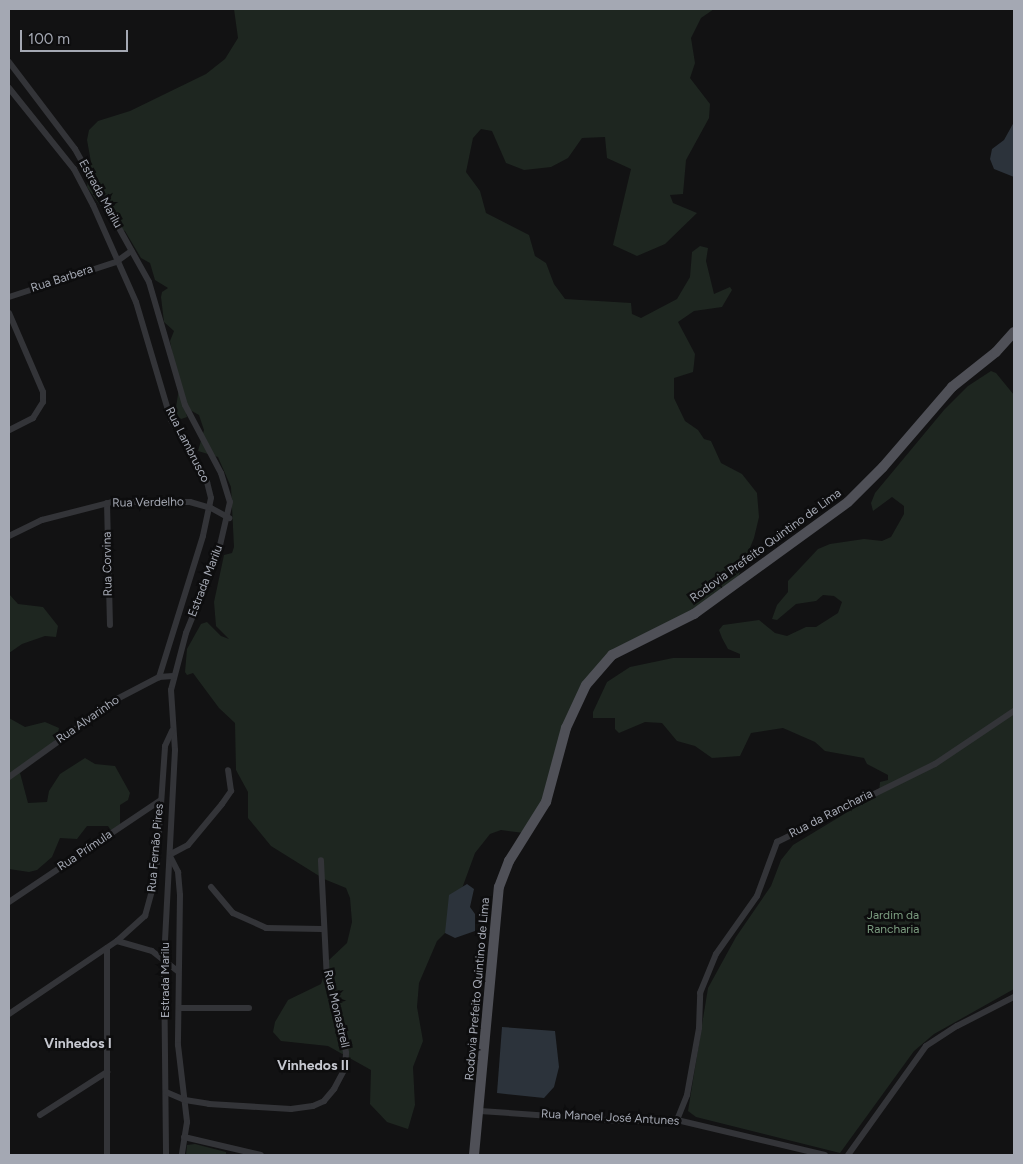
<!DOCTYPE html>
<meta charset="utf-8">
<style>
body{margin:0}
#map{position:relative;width:1023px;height:1164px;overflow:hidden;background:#121213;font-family:Figtree,sans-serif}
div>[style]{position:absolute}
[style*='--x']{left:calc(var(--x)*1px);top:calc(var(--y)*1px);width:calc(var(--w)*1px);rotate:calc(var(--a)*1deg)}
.green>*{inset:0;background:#1e2620}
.water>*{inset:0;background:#2c333b}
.street>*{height:6px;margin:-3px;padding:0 3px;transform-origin:3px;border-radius:3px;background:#333438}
.primary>*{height:10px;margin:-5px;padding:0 5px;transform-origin:5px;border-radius:5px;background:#4f5057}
span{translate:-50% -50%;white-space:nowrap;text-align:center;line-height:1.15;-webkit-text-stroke:5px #0d0d0e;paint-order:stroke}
.street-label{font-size:12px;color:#a4a8b3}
.park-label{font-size:12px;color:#7c9d80}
.neighbourhood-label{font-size:14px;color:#c5c7cf;font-weight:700}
.frame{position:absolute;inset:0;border:10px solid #a4a8b3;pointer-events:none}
.scale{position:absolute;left:20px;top:30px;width:108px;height:22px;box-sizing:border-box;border:2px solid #a4a8b3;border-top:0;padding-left:6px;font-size:15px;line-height:18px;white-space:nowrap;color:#a4a8b3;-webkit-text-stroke:4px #0d0d0e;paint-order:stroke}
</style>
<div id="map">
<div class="green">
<div style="clip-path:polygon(234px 9px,714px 9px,701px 18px,691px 38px,695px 63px,690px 78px,710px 104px,709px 118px,686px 160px,683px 194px,670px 195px,673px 203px,697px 213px,665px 244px,637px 256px,613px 245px,631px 169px,607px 158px,605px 137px,582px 138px,568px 158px,551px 167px,524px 170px,506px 163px,492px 131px,481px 129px,473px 138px,466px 172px,480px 191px,486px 213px,529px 235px,535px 256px,546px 263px,554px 284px,565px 299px,631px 303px,632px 314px,641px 318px,677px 299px,690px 277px,692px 252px,700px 246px,708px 248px,706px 261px,714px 294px,730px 287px,732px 290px,722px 307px,694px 311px,678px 322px,695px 354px,694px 364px,693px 372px,674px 378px,674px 398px,685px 421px,698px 430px,704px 439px,711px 441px,721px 463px,742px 474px,757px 493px,759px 517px,754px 538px,738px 577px,694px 613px,604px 661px,574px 714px,544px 800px,524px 833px,501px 830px,490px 834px,475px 853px,446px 932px,437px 941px,419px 983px,417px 1007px,423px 1041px,413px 1067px,415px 1105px,408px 1129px,387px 1122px,370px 1104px,371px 1070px,328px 1046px,281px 1041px,273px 1032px,275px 1022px,288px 1000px,321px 984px,329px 960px,347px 943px,352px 922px,350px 898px,346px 888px,324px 879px,271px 846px,248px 818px,248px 792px,236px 770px,235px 723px,219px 708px,193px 673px,187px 675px,185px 672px,187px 649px,201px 624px,207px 622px,221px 636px,229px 639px,216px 626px,214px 602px,224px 555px,232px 553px,234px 547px,231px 487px,218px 457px,198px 451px,204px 430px,199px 415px,190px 410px,186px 413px,187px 417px,181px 419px,175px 414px,179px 388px,170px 341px,174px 331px,164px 322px,161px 297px,162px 292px,168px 288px,155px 280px,150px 263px,141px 258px,125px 231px,115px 227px,87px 187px,91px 162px,87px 140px,89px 130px,98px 121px,130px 111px,206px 74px,225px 59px,238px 38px)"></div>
<div style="clip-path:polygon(991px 371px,996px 373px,1014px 395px,1014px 989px,934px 1034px,914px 1051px,840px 1153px,696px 1117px,688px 1111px,708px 988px,736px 937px,771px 886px,781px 860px,793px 845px,879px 793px,880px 782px,888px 780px,888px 775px,867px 764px,864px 758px,825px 751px,815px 742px,783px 728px,751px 733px,740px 756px,712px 758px,695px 746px,677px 741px,662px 723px,645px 722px,619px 733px,615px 729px,615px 718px,593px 718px,593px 712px,607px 682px,630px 667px,673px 658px,740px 658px,740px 654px,728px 649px,722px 638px,719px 630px,723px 625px,759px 620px,775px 633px,787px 636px,806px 627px,816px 627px,838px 613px,842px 602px,834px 596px,823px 595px,816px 601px,796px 604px,777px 620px,772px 619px,777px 605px,788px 592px,788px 581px,818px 549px,830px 544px,864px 539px,882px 541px,891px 537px,904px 514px,904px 506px,892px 497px,873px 511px,871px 503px,875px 493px,944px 410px,968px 386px)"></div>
<div style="clip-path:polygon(9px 594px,18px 604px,43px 607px,58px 626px,56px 637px,45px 636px,22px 644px,9px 653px)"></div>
<div style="clip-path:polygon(9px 718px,25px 727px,45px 722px,59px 728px,57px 738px,20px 773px,28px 803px,47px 802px,49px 791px,60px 774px,85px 758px,95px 764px,115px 766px,130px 793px,128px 800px,120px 805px,120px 825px,112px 832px,108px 826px,87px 826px,77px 839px,60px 838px,52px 857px,37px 870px,29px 872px,9px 869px)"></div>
<div style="clip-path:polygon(195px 1144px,226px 1152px,226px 1155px,186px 1155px,187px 1145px)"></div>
</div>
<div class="water">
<div style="clip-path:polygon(1014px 122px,1014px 177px,994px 169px,990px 159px,992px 149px,1004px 140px)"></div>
<div style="clip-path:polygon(467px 884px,474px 889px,470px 907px,475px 914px,475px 931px,455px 938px,445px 933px,449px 895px)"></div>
<div style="clip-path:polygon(502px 1027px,555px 1031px,559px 1067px,554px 1087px,544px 1098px,497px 1093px)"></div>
</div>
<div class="street">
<div style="--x:9;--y:62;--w:109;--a:52.8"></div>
<div style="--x:75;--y:149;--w:152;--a:60.9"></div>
<div style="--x:149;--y:282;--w:128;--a:73.7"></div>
<div style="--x:185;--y:405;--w:77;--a:62.1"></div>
<div style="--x:221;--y:473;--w:30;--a:73"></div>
<div style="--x:230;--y:502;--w:53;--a:103"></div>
<div style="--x:218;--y:554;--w:85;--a:112.1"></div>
<div style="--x:186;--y:633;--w:59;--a:104.7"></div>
<div style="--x:171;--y:690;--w:60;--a:86.2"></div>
<div style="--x:175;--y:750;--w:210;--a:93"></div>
<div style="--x:164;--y:960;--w:195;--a:89.4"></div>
<div style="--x:9;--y:88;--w:104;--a:51.3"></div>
<div style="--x:74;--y:169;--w:41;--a:62.2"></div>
<div style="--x:93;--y:205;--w:106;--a:66.1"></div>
<div style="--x:136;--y:302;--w:123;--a:73.5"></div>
<div style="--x:171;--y:420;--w:72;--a:59.9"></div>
<div style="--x:207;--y:482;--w:16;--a:76"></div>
<div style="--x:211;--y:498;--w:39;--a:102"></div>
<div style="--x:203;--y:536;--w:148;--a:107.3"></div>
<div style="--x:9;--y:297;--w:113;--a:-18.1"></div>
<div style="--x:116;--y:262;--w:19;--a:-36"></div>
<div style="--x:9;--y:313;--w:86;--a:66.7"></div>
<div style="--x:43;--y:392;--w:10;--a:90"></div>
<div style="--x:43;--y:402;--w:19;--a:122"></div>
<div style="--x:33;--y:418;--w:27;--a:153"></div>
<div style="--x:107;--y:503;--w:122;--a:88.6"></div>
<div style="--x:9;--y:536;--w:37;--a:-26"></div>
<div style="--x:42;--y:520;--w:72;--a:-14.4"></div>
<div style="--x:112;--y:502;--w:78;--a:0"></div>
<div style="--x:190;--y:502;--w:22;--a:16"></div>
<div style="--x:211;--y:508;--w:21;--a:29"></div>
<div style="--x:9;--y:777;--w:133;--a:-35.8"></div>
<div style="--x:117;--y:699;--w:47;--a:-27.6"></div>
<div style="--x:159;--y:677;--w:14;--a:-4"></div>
<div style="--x:171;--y:854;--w:19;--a:-28"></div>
<div style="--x:188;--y:845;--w:53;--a:-50.3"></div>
<div style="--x:222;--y:804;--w:16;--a:-55"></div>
<div style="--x:231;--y:791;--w:21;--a:-98"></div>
<div style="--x:171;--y:858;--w:16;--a:63"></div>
<div style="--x:178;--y:872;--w:23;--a:85"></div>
<div style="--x:180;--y:895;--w:150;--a:90.8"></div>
<div style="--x:178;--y:1045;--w:78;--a:83.3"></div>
<div style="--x:187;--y:1122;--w:33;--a:99"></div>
<div style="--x:211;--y:887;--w:34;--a:50"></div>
<div style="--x:233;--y:913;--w:36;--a:24"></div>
<div style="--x:266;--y:928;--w:56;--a:1"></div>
<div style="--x:9;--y:902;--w:183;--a:-33.9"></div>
<div style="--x:117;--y:941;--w:36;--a:16"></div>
<div style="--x:152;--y:951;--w:33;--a:38"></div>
<div style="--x:179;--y:1008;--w:70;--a:0"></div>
<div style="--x:9;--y:1014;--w:130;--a:-34.1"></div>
<div style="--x:117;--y:941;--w:38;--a:-42"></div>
<div style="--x:145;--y:916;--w:41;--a:-74.6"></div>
<div style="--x:156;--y:876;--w:130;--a:-86"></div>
<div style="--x:165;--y:746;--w:17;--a:-65"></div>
<div style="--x:166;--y:1092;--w:21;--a:23"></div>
<div style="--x:185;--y:1100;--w:24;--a:9"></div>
<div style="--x:209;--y:1104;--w:82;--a:3.5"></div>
<div style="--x:291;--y:1109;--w:22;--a:-8"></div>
<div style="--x:313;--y:1106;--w:12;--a:-24"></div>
<div style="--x:324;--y:1101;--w:16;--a:-50"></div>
<div style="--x:334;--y:1089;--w:24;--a:-62"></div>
<div style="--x:345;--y:1068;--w:15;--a:-86"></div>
<div style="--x:346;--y:1053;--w:21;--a:-98"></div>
<div style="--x:343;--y:1032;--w:54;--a:-107.1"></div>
<div style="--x:327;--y:980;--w:120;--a:-92.9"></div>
<div style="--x:480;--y:1111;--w:142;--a:4"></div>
<div style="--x:622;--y:1121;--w:55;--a:-1"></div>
<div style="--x:677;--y:1120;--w:152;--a:13.3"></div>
<div style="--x:40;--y:1115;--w:80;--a:-32.7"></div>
<div style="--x:677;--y:1120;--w:27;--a:-68"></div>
<div style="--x:687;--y:1095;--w:68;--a:-79.8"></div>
<div style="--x:699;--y:1028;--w:35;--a:-88"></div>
<div style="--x:700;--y:993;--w:42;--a:-67.7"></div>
<div style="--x:716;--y:954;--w:71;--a:-54.7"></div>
<div style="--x:757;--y:896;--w:58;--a:-69.7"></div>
<div style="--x:777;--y:842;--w:176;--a:-26.3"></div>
<div style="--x:935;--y:764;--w:95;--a:-33.9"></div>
<div style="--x:184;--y:1137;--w:79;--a:13.2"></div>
<div style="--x:107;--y:1155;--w:207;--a:-90"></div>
<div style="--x:848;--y:1155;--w:134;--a:-54.4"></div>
<div style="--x:926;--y:1046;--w:37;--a:-33"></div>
<div style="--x:957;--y:1026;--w:64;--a:-27"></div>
</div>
<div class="primary">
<div style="--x:474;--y:1155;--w:269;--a:-84.7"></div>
<div style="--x:499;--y:887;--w:28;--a:-69"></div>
<div style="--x:509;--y:861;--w:70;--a:-57.9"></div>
<div style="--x:546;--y:802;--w:77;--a:-74.9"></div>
<div style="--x:566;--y:728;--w:47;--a:-65.1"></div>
<div style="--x:586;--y:685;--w:40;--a:-49"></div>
<div style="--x:612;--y:655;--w:92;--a:-26.6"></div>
<div style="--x:694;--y:614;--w:190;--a:-36"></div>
<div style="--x:848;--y:502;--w:49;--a:-45"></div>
<div style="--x:883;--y:467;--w:106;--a:-49.2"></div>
<div style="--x:952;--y:387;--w:56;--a:-38.5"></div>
<div style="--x:996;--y:352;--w:27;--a:-48"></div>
</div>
<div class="street-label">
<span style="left:100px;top:194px;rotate:61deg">Estrada Marilu</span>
<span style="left:62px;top:279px;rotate:-18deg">Rua Barbera</span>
<span style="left:187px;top:445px;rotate:63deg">Rua Lambrusco</span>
<span style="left:148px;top:503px;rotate:-1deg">Rua Verdelho</span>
<span style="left:766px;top:546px;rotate:-36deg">Rodovia Prefeito Quintino de Lima</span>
<span style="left:108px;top:564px;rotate:-91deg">Rua Corvina</span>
<span style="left:206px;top:581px;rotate:-69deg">Estrada Marilu</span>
<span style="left:88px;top:720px;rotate:-35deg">Rua Alvarinho</span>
<span style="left:831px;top:814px;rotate:-27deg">Rua da Rancharia</span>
<span style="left:156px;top:848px;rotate:-85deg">Rua Fernão Pires</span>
<span style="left:85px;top:851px;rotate:-34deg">Rua Prímula</span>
<span style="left:166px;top:980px;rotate:-90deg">Estrada Marilu</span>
<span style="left:478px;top:989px;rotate:-85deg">Rodovia Prefeito Quintino de Lima</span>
<span style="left:336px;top:1009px;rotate:77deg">Rua Monastrell</span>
<span style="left:610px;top:1118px;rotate:3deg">Rua Manoel José Antunes</span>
</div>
<div class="park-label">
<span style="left:893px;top:923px">Jardim da<br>Rancharia</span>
</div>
<div class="neighbourhood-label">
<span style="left:78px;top:1044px">Vinhedos I</span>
<span style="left:313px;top:1066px">Vinhedos II</span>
</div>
<div class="frame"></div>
<div class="scale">100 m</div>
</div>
